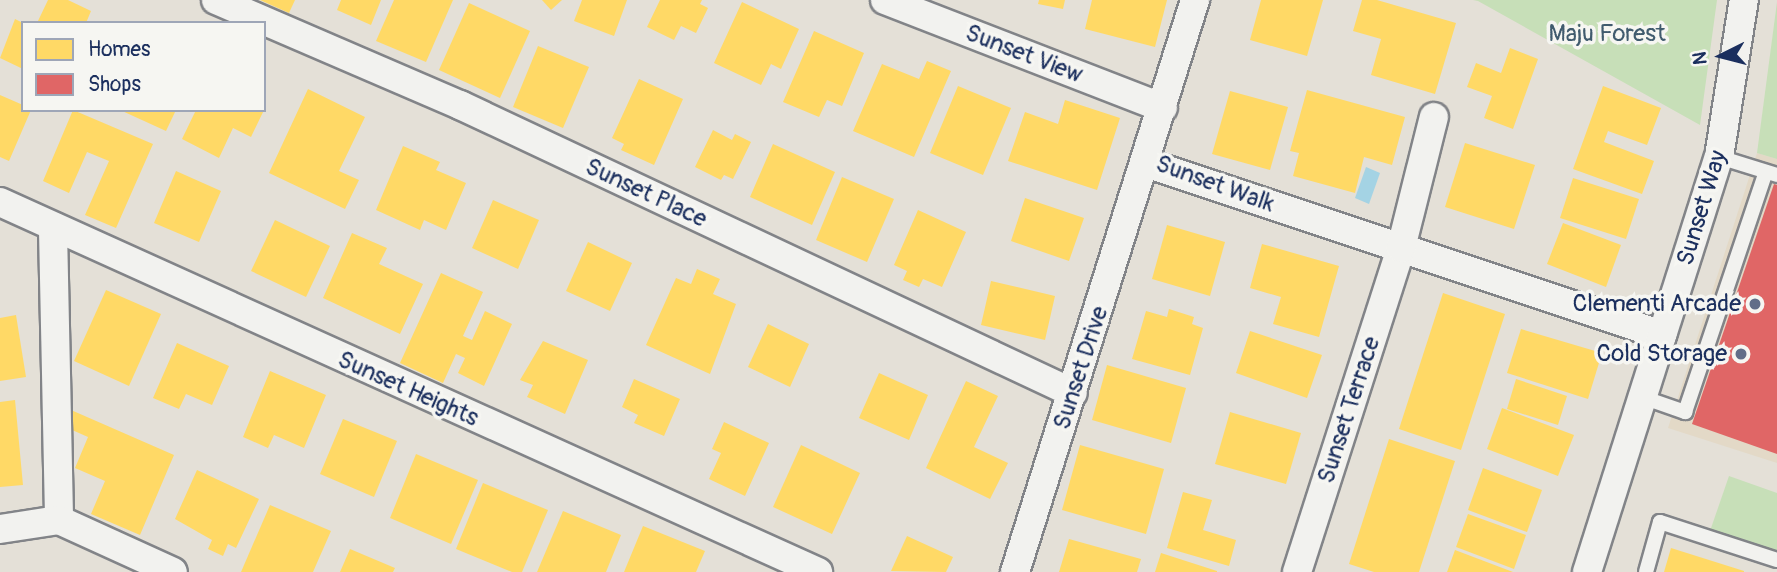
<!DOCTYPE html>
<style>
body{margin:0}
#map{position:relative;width:1777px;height:572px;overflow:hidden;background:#e4e0d7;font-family:Pangolin,sans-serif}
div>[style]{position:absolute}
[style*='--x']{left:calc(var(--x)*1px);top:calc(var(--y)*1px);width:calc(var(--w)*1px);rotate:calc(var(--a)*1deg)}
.built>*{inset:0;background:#e3d9c7}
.green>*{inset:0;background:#c7dfb8}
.water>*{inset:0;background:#a4d3e4}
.homes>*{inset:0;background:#ffd966}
.shops>*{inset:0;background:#e06666}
.roads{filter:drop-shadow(2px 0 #828488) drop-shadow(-2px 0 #828488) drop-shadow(0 2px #828488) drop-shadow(0 -2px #828488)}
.lane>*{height:14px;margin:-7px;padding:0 7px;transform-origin:7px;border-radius:7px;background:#f2f2ef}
.street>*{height:28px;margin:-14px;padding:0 14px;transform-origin:14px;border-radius:14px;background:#f2f2ef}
.dots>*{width:19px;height:19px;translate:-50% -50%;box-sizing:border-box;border:4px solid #f6f6f2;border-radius:50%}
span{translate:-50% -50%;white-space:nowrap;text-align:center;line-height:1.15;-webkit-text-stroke:7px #f6f6f2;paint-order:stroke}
.park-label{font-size:24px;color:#405b6e}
.street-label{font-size:24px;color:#1b2f5e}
.poi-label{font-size:24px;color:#1b2f5e}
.right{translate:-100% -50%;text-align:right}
.legend{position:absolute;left:21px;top:21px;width:245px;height:91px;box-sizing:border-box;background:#f6f6f2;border:2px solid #9ea6b7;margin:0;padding:9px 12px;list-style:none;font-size:21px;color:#1b2f5e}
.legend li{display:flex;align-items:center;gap:14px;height:35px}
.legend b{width:35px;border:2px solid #9ea6b7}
.north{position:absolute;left:1686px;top:21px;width:70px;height:70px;-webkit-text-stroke:5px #f6f6f2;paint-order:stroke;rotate:264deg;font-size:19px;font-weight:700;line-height:28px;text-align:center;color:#1b2f5e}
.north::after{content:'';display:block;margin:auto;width:24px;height:32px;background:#1b2f5e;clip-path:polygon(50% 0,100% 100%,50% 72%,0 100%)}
</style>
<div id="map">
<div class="built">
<div style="clip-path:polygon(1757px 153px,1777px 159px,1777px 463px,1668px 428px)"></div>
</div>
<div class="green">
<div style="clip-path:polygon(1473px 0,1717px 0,1700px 125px,1478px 1px)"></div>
<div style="clip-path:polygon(1777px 2px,1777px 159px,1757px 153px)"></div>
<div style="clip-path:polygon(1729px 476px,1777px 493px,1777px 555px,1710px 531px)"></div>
</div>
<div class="water">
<div style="clip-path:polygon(1366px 167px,1380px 173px,1369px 204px,1355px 198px)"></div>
</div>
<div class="homes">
<div style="clip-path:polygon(48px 0,68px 0,91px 11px,86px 23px,37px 23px)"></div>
<div style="clip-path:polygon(260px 0,295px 0,289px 13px)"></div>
<div style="clip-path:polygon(341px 0,381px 0,371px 25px,337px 10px)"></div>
<div style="clip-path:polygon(394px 0,453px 0,426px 62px,376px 41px)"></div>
<div style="clip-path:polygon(542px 0,562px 0,551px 10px)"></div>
<div style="clip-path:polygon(582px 0,627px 0,614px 36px,574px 21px)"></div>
<div style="clip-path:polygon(660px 0,702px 0,700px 4px,708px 8px,696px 33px,681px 26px,674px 40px,647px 27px)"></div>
<div style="clip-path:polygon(1039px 0,1065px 0,1063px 9px,1038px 4px)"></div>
<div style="clip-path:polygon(1092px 0,1167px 0,1155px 47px,1085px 29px)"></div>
<div style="clip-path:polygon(1261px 0,1323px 0,1307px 56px,1250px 40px)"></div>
<div style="clip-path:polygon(1362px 0,1377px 0,1456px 23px,1435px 94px,1371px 75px,1381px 39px,1353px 31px)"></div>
<div style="clip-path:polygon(742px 2px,799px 29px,781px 69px,771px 64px,761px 85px,714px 63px)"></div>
<div style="clip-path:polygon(469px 3px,530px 31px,500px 98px,439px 70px)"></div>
<div style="clip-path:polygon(15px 19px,23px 23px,23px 69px,0 58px)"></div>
<div style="clip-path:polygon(814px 31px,864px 53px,842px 106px,827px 100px,819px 117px,783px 102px)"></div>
<div style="clip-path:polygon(538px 46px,589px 67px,563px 128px,513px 107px)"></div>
<div style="clip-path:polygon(1510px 48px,1538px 59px,1513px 129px,1484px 118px,1492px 96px,1467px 87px,1476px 63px,1501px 73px)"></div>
<div style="clip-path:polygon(927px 61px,951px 71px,914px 157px,853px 131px,882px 64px,919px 79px)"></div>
<div style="clip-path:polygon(639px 79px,683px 99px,654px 165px,621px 150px,624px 144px,612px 138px)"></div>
<div style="clip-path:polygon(958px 86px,1011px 108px,983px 175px,930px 153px)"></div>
<div style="clip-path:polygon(1603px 86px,1661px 108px,1647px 145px,1608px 131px,1604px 142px,1654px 161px,1642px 194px,1573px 169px)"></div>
<div style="clip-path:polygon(308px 89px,365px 117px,339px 171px,359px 180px,345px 209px,269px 173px)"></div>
<div style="clip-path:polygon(1307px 90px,1405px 117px,1392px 165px,1364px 157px,1355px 193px,1293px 176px,1299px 153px,1290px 151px)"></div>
<div style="clip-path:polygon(1230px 91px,1288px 107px,1270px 170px,1212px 154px)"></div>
<div style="clip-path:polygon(0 95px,23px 105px,23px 110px,31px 110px,9px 161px,0 157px)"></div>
<div style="clip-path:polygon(1065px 100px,1120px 118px,1097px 190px,1008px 161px,1025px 112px,1058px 124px)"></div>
<div style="clip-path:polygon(73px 110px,153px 144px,116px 228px,85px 215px,109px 161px,87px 152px,69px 193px,43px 181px)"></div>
<div style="clip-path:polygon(120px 110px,176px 110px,166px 131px)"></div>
<div style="clip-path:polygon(196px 110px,264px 110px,251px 137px,233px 128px,219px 158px,182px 139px)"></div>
<div style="clip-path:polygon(713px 130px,732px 140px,735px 134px,751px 142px,733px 179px,724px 175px,721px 180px,695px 167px)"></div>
<div style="clip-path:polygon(1465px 143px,1535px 165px,1514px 229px,1445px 207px)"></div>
<div style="clip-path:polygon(773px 144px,835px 172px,812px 225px,750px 197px)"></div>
<div style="clip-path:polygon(403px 146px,440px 162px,436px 170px,466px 183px,446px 230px,424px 220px,420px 230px,376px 210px)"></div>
<div style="clip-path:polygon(176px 171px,221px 191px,199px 242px,154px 223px)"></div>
<div style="clip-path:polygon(842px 177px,894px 199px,867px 262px,816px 240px)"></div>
<div style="clip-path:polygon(1573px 178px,1639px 199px,1626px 239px,1560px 218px)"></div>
<div style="clip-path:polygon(1025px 198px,1084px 218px,1069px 261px,1011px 241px)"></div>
<div style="clip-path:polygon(493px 200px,539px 220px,518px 269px,472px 248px)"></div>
<div style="clip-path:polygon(918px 210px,966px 232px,942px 287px,923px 279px,919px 287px,903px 280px,907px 271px,894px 265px)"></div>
<div style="clip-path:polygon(275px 220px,330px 246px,306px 297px,251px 271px)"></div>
<div style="clip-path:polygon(1563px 223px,1621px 245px,1606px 287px,1547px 264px)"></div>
<div style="clip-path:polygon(1167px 225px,1225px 242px,1210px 296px,1152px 279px)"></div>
<div style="clip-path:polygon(352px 233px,387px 248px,379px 264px,423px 284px,400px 334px,323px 298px)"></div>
<div style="clip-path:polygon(588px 242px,632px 263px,610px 311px,566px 291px)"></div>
<div style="clip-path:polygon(1262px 244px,1339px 266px,1319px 337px,1273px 324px,1281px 297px,1250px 288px)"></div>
<div style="clip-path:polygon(697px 269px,720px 279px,713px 294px,736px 304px,710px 374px,646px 345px,676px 278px,691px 284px)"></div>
<div style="clip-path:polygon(441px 273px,483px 292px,463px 336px,472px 340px,485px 311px,512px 324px,484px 386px,458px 373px,465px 358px,456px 354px,443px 383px,400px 363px)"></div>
<div style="clip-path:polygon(991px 281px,1055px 296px,1045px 340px,981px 325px)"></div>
<div style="clip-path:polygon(106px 290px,161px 314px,129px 386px,74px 361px)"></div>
<div style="clip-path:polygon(1443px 293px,1505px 314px,1461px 450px,1399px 429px)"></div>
<div style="clip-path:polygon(1169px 309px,1194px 317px,1192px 324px,1203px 328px,1190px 375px,1132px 359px,1146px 311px,1167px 317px)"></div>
<div style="clip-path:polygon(16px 315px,26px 377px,0 381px,0 318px)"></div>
<div style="clip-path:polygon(768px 324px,809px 344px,790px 387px,748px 367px)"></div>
<div style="clip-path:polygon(1521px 329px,1602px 353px,1588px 399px,1507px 373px)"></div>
<div style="clip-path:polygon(1250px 331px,1322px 355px,1307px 398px,1236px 373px)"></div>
<div style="clip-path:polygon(543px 341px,588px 360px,565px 414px,527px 397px,533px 385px,520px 380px)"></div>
<div style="clip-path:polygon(177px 343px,229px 366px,212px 405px,186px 394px,179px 409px,153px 398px)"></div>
<div style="clip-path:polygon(1107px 365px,1186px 388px,1171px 443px,1092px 420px)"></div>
<div style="clip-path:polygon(270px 371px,326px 395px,304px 448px,274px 435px,268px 448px,243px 437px)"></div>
<div style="clip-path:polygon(879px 373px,928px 395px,909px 440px,859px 418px)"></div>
<div style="clip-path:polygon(634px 379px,680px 399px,664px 436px,634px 423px,638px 415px,622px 407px)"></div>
<div style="clip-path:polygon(1516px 379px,1567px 396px,1558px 425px,1507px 409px)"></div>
<div style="clip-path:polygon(966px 381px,998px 396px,974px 447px,1008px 463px,990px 499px,926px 468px)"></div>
<div style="clip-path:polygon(15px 400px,23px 485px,0 487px,0 402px)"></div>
<div style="clip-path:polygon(1502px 408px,1574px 435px,1558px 476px,1487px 449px)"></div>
<div style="clip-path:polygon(71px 410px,174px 455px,140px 535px,91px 514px,105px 481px,75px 468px,88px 437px,63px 426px)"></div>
<div style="clip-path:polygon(1230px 412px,1301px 433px,1286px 484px,1215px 464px)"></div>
<div style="clip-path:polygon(343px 419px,397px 441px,374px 497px,320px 474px)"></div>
<div style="clip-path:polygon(724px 422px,769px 443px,745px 496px,709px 479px,721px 453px,712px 449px)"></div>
<div style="clip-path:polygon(1389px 439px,1455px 461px,1419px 572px,1374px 572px,1349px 564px)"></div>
<div style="clip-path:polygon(801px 445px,860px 473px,832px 534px,773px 507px)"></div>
<div style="clip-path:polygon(1080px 445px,1164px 469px,1146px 534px,1062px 510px)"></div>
<div style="clip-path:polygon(416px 454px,478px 480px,451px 544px,390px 518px)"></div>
<div style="clip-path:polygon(1483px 468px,1542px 490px,1527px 532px,1468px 510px)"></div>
<div style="clip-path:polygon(197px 470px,259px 499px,236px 548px,228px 544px,223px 556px,208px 549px,212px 540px,175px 519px)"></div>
<div style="clip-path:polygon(483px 483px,548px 510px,522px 572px,512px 572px,456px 549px)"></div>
<div style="clip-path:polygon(1183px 492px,1212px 500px,1203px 530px,1236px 540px,1229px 566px,1167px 548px)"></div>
<div style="clip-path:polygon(270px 505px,331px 531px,313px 572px,241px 572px)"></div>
<div style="clip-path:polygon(563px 511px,621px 535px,606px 572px,537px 572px)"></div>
<div style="clip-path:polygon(1468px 514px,1526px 535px,1514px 569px,1456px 547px)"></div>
<div style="clip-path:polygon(643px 526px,705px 551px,696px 572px,624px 572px)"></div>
<div style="clip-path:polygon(907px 536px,953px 557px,946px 572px,891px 571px)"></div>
<div style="clip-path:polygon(1069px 539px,1141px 559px,1137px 572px,1059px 572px)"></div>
<div style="clip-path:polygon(1671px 548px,1744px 571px,1744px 572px,1664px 572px)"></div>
<div style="clip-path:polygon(350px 549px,395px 568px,393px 572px,340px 572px)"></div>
<div style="clip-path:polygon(1455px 550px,1513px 572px,1447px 572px)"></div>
<div style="clip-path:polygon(1161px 553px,1217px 571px,1217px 572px,1155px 572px)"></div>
</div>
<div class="shops">
<div style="clip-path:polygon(1774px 184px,1777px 185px,1777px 454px,1692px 424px)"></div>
</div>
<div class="roads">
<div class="lane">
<div style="--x:1719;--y:157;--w:61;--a:17.2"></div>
<div style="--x:1642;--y:397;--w:46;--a:19.2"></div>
<div style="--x:1685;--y:412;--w:253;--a:-71.4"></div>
<div style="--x:1646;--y:572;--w:52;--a:-74.4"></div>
<div style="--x:1660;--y:522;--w:123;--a:18"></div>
</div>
<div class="street">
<div style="--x:216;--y:0;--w:266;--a:23.3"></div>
<div style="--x:460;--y:105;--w:677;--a:25.17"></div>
<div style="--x:885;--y:0;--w:298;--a:21.2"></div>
<div style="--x:1146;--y:163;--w:544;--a:18.43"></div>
<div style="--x:0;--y:202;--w:898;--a:24.34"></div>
<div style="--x:53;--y:230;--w:290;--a:88.8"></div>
<div style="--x:0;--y:529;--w:60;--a:-8.7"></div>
<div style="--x:59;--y:520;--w:125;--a:24.5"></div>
<div style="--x:1015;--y:572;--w:600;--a:-72.53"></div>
<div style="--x:1297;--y:572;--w:340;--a:-72.2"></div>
<div style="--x:1401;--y:248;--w:135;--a:-75.9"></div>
<div style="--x:1587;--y:572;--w:435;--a:-72.4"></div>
<div style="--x:1719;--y:157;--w:159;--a:-81"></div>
</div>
</div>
<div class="dots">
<div style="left:1755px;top:304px;background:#616d88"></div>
<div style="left:1741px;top:354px;background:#616d88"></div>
</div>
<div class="park-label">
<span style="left:1607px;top:34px">Maju Forest</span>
</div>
<div class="street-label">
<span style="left:1024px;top:54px;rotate:21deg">Sunset View</span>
<span style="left:1215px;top:184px;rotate:20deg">Sunset Walk</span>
<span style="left:646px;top:193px;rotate:25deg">Sunset Place</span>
<span style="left:1702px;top:208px;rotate:-73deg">Sunset Way</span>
<span style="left:1081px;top:368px;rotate:-72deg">Sunset Drive</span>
<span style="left:408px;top:389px;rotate:24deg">Sunset Heights</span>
<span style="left:1349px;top:410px;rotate:-72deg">Sunset Terrace</span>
</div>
<div class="poi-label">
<span class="right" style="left:1741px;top:304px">Clementi Arcade</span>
<span class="right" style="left:1727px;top:354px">Cold Storage</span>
</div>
<ul class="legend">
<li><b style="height:19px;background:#ffd966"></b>Homes</li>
<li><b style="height:19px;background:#e06666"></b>Shops</li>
</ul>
<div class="north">N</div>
</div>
